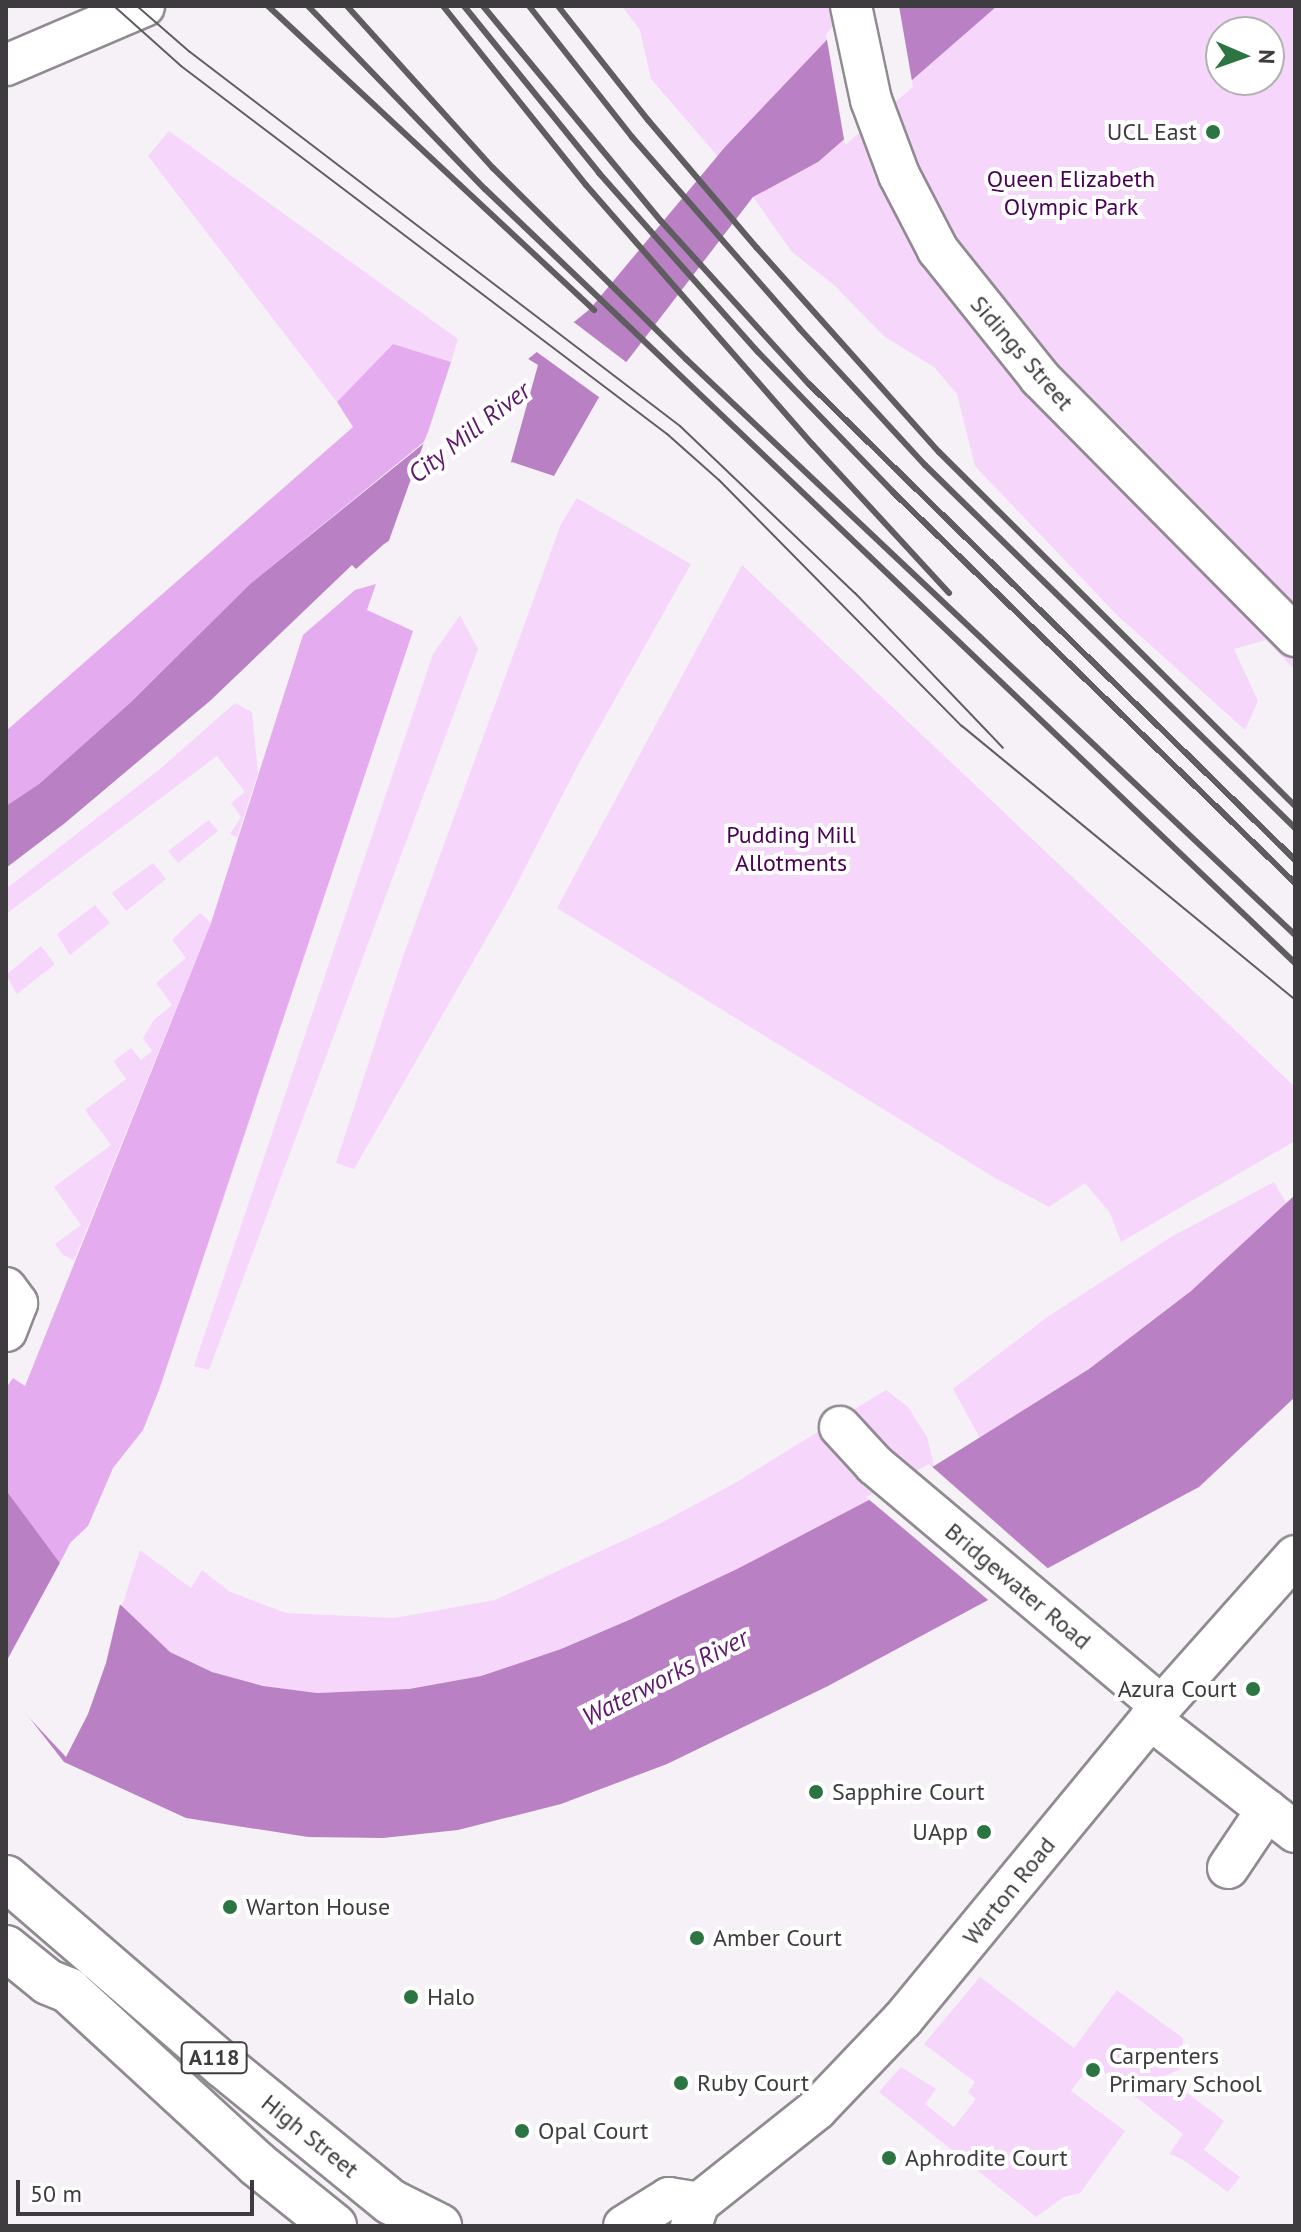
<!DOCTYPE html>
<style>
body{margin:0}
#map{position:relative;width:1301px;height:2232px;overflow:hidden;background:#f6f0f7;font-family:"PT Sans",sans-serif}
div>[style]{position:absolute}
[style*='--x']{left:calc(var(--x)*1px);top:calc(var(--y)*1px);width:calc(var(--w)*1px);rotate:calc(var(--a)*1deg)}
.green>*{inset:0;background:#f7d6fc}
.forest>*{inset:0;background:#e5abef}
.water>*{inset:0;background:#b981c3}
.pier>*{inset:0;background:#f6f0f7}
.roads{filter:drop-shadow(2px 0 #908a91) drop-shadow(-2px 0 #908a91) drop-shadow(0 2px #908a91) drop-shadow(0 -2px #908a91)}
.minor>*{height:40px;margin:-20px;padding:0 20px;transform-origin:20px;border-radius:20px;background:#fff}
.major>*{height:44px;margin:-22px;padding:0 22px;transform-origin:22px;border-radius:22px;background:#fff}
.tram>*{height:2px;margin:-1px;padding:0 1px;transform-origin:1px;border-radius:1px;background:#5f5d60}
.rail>*{height:6px;margin:-3px;padding:0 3px;transform-origin:3px;border-radius:3px;background:#5f5d60}
.dots>*{width:22px;height:22px;translate:-50% -50%;box-sizing:border-box;border:4px solid #fff;border-radius:50%}
span{translate:-50% -50%;white-space:nowrap;text-align:center;line-height:1.15;-webkit-text-stroke:8px #fff;paint-order:stroke}
.shield-label span{padding:2px 6px;background:#fff;border:2px solid;border-radius:6px;-webkit-text-stroke-width:0}
.shield-label{font-size:22px;color:#3e3c3f;font-weight:700}
.poi-label{font-size:24px;color:#3e3c3f}
.right{translate:-100% -50%;text-align:right}
.left{translate:0 -50%;text-align:left}
.park-label{font-size:24px;color:#4a0056}
.street-label{font-size:24px;color:#3e3c3f}
.water-label{font-size:26px;color:#601a6b;font-style:italic}
.frame{position:absolute;inset:0;border:8px solid #3e3c3f;pointer-events:none}
.north{position:absolute;left:1205px;top:16px;width:80px;height:80px;box-sizing:border-box;background:#fff;border:2px solid #b2b1b2;border-radius:50%;rotate:92deg;font-size:22px;font-weight:700;line-height:32px;text-align:center;color:#3e3c3f}
.north::after{content:'';display:block;margin:auto;width:28px;height:36px;background:#2c7542;clip-path:polygon(50% 0,100% 100%,50% 72%,0 100%)}
.scale{position:absolute;left:16px;top:2180px;width:238px;height:36px;box-sizing:border-box;border:4px solid #3e3c3f;border-top:0;padding-left:10px;font-size:24px;line-height:28px;white-space:nowrap;color:#3e3c3f;-webkit-text-stroke:6px #fff;paint-order:stroke}
</style>
<div id="map">
<div class="green">
<div style="clip-path:polygon(evenodd,622px 6px,1295px 6px,1295px 670px,1266px 640px,1234px 649px,1258px 701px,1245px 730px,1116px 614px,975px 466px,957px 394px,934px 367px,885px 337px,833px 284px,792px 252px,753px 197px,651px 79px,640px 30px,622px 6px,1221px 32px,1269px 32px,1269px 80px,1221px 80px,1221px 32px)"></div>
<div style="clip-path:polygon(169px 131px,458px 339px,451px 362px,393px 344px,337px 402px,148px 156px)"></div>
<div style="clip-path:polygon(577px 498px,691px 564px,579px 763px,509px 899px,354px 1169px,336px 1163px,404px 954px,561px 524px)"></div>
<div style="clip-path:polygon(742px 565px,1295px 1087px,1295px 1141px,1121px 1242px,1110px 1213px,1085px 1183px,1049px 1207px,995px 1178px,557px 908px)"></div>
<div style="clip-path:polygon(460px 615px,478px 649px,209px 1370px,194px 1366px,433px 654px)"></div>
<div style="clip-path:polygon(235px 703px,252px 712px,258px 773px,237px 837px,230px 834px,241px 817px,231px 803px,245px 792px,217px 756px,6px 914px,6px 889px,160px 769px)"></div>
<div style="clip-path:polygon(209px 820px,218px 831px,178px 863px,168px 851px)"></div>
<div style="clip-path:polygon(153px 863px,166px 879px,126px 911px,112px 893px)"></div>
<div style="clip-path:polygon(95px 905px,110px 923px,70px 955px,57px 934px)"></div>
<div style="clip-path:polygon(200px 913px,211px 923px,74px 1260px,63px 1255px,55px 1244px,81px 1225px,54px 1187px,111px 1145px,85px 1110px,126px 1079px,114px 1062px,116px 1059px,131px 1048px,141px 1060px,152px 1051px,143px 1038px,154px 1020px,172px 1005px,156px 983px,186px 958px,172px 940px)"></div>
<div style="clip-path:polygon(41px 946px,55px 964px,17px 994px,6px 975px)"></div>
<div style="clip-path:polygon(1274px 1182px,1287px 1204px,1191px 1291px,1089px 1369px,980px 1438px,953px 1389px,1049px 1316px,1171px 1237px)"></div>
<div style="clip-path:polygon(886px 1390px,908px 1407px,927px 1437px,934px 1466px,737px 1569px,629px 1620px,561px 1649px,481px 1676px,409px 1689px,317px 1693px,263px 1686px,212px 1672px,170px 1652px,122px 1606px,140px 1550px,191px 1588px,202px 1570px,230px 1592px,286px 1613px,395px 1618px,495px 1600px,659px 1524px,735px 1483px)"></div>
<div style="clip-path:polygon(980px 1977px,1074px 2048px,1117px 1990px,1183px 2038px,1180px 2069px,1165px 2076px,1224px 2121px,1204px 2150px,1240px 2177px,1228px 2192px,1182px 2159px,1169px 2154px,1183px 2134px,1092px 2063px,1071px 2091px,1125px 2131px,1080px 2193px,1064px 2197px,1036px 2217px,879px 2092px,901px 2067px,936px 2089px,925px 2104px,954px 2127px,976px 2099px,968px 2092px,975px 2082px,924px 2044px)"></div>
</div>
<div class="forest">
<div style="clip-path:polygon(393px 344px,451px 362px,425px 441px,250px 584px,131px 702px,39px 784px,6px 806px,6px 731px,353px 427px,337px 402px)"></div>
<div style="clip-path:polygon(376px 584px,367px 610px,413px 631px,159px 1390px,143px 1430px,113px 1468px,88px 1526px,70px 1543px,60px 1563px,6px 1490px,6px 1388px,13px 1378px,25px 1386px,211px 923px,303px 635px,355px 590px)"></div>
</div>
<div class="water">
<div style="clip-path:polygon(859px 6px,997px 6px,818px 162px,753px 197px,598px 399px,554px 476px,512px 462px,384px 544px,356px 569px,352px 565px,211px 700px,65px 823px,6px 868px,6px 806px,39px 784px,131px 702px,250px 584px,590px 309px,725px 147px)"></div>
<div style="clip-path:polygon(1295px 1195px,1295px 1397px,1199px 1487px,828px 1686px,667px 1764px,561px 1804px,458px 1830px,383px 1838px,308px 1837px,186px 1818px,64px 1762px,6px 1688px,6px 1490px,60px 1563px,122px 1606px,170px 1652px,212px 1672px,263px 1686px,317px 1693px,409px 1689px,481px 1676px,561px 1649px,629px 1620px,737px 1569px,934px 1466px,1089px 1369px,1191px 1291px)"></div>
</div>
<div class="pier">
<div style="clip-path:polygon(853px 6px,899px 6px,913px 87px,845px 145px,826px 34px)"></div>
<div style="clip-path:polygon(571px 320px,630px 365px,603px 400px,534px 350px)"></div>
<div style="clip-path:polygon(525px 357px,538px 365px,509px 469px,387px 546px,427px 434px)"></div>
<div style="clip-path:polygon(929px 1464px,1052px 1572px,993px 1604px,866px 1497px)"></div>
<div style="clip-path:polygon(62px 1559px,121px 1600px,106px 1663px,88px 1714px,66px 1757px,6px 1693px,6px 1662px)"></div>
</div>
<div class="roads">
<div class="minor">
<div style="--x:851;--y:6;--w:96;--a:78"></div>
<div style="--x:871;--y:100;--w:80;--a:69.5"></div>
<div style="--x:899;--y:175;--w:85;--a:62.5"></div>
<div style="--x:938;--y:250;--w:164;--a:51.4"></div>
<div style="--x:1040;--y:378;--w:363;--a:45.3"></div>
<div style="--x:6;--y:65;--w:150;--a:-23.1"></div>
<div style="--x:6;--y:1288;--w:19;--a:54"></div>
<div style="--x:17;--y:1303;--w:30;--a:111"></div>
<div style="--x:840;--y:1427;--w:52;--a:47.4"></div>
<div style="--x:875;--y:1465;--w:374;--a:40.1"></div>
<div style="--x:1150;--y:1719;--w:184;--a:37.9"></div>
<div style="--x:1228;--y:1868;--w:70;--a:-56.1"></div>
<div style="--x:624;--y:2226;--w:53;--a:-31.9"></div>
<div style="--x:669;--y:2198;--w:30;--a:9"></div>
<div style="--x:691;--y:2226;--w:24;--a:-71"></div>
<div style="--x:699;--y:2203;--w:151;--a:-38.5"></div>
<div style="--x:817;--y:2109;--w:124;--a:-46.3"></div>
<div style="--x:903;--y:2019;--w:389;--a:-50.5"></div>
<div style="--x:1150;--y:1719;--w:218;--a:-48.3"></div>
</div>
<div class="major">
<div style="--x:6;--y:1878;--w:288;--a:40.8"></div>
<div style="--x:224;--y:2066;--w:215;--a:39.2"></div>
<div style="--x:391;--y:2202;--w:54;--a:26.6"></div>
<div style="--x:6;--y:1948;--w:54;--a:39"></div>
<div style="--x:48;--y:1982;--w:22;--a:22"></div>
<div style="--x:68;--y:1990;--w:257;--a:42.6"></div>
<div style="--x:257;--y:2164;--w:99;--a:38.8"></div>
</div>
</div>
<div class="tram">
<div style="--x:114;--y:6;--w:90;--a:41.8"></div>
<div style="--x:181;--y:66;--w:610;--a:37.13"></div>
<div style="--x:667;--y:434;--w:69;--a:41.5"></div>
<div style="--x:719;--y:480;--w:346;--a:45.4"></div>
<div style="--x:962;--y:726;--w:431;--a:39.4"></div>
<div style="--x:137;--y:6;--w:70;--a:41"></div>
<div style="--x:190;--y:52;--w:616;--a:37.35"></div>
<div style="--x:680;--y:426;--w:242;--a:43.7"></div>
<div style="--x:855;--y:593;--w:214;--a:46.3"></div>
</div>
<div class="rail">
<div style="--x:268;--y:6;--w:446;--a:43"></div>
<div style="--x:308;--y:6;--w:255;--a:46"></div>
<div style="--x:485;--y:189;--w:1120;--a:43.7"></div>
<div style="--x:347;--y:6;--w:218;--a:48"></div>
<div style="--x:493;--y:168;--w:272;--a:44.7"></div>
<div style="--x:686;--y:359;--w:838;--a:43.4"></div>
<div style="--x:443;--y:6;--w:229;--a:51.4"></div>
<div style="--x:586;--y:185;--w:345;--a:48.9"></div>
<div style="--x:813;--y:445;--w:201;--a:47.4"></div>
<div style="--x:464;--y:6;--w:215;--a:51"></div>
<div style="--x:599;--y:173;--w:239;--a:48.4"></div>
<div style="--x:758;--y:352;--w:194;--a:46"></div>
<div style="--x:893;--y:492;--w:561;--a:44.21"></div>
<div style="--x:483;--y:6;--w:279;--a:50.4"></div>
<div style="--x:661;--y:221;--w:220;--a:47.8"></div>
<div style="--x:809;--y:384;--w:680;--a:44.4"></div>
<div style="--x:529;--y:6;--w:167;--a:51.8"></div>
<div style="--x:632;--y:137;--w:254;--a:48.8"></div>
<div style="--x:799;--y:328;--w:186;--a:47.4"></div>
<div style="--x:925;--y:465;--w:518;--a:44.45"></div>
<div style="--x:558;--y:6;--w:145;--a:51.7"></div>
<div style="--x:648;--y:120;--w:168;--a:49.6"></div>
<div style="--x:757;--y:248;--w:273;--a:48.3"></div>
<div style="--x:939;--y:452;--w:502;--a:44.84"></div>
</div>
<div class="dots">
<div style="left:1213px;top:132px;background:#2c7542"></div>
<div style="left:1253px;top:1689px;background:#2c7542"></div>
<div style="left:816px;top:1792px;background:#2c7542"></div>
<div style="left:984px;top:1832px;background:#2c7542"></div>
<div style="left:230px;top:1907px;background:#2c7542"></div>
<div style="left:697px;top:1938px;background:#2c7542"></div>
<div style="left:411px;top:1997px;background:#2c7542"></div>
<div style="left:1093px;top:2070px;background:#2c7542"></div>
<div style="left:681px;top:2083px;background:#2c7542"></div>
<div style="left:522px;top:2131px;background:#2c7542"></div>
<div style="left:889px;top:2158px;background:#2c7542"></div>
</div>
<div class="shield-label">
<span style="left:214px;top:2058px">A118</span>
</div>
<div class="poi-label">
<span class="right" style="left:1197px;top:132px">UCL East</span>
<span class="right" style="left:1237px;top:1689px">Azura Court</span>
<span class="left" style="left:832px;top:1792px">Sapphire Court</span>
<span class="right" style="left:968px;top:1832px">UApp</span>
<span class="left" style="left:246px;top:1907px">Warton House</span>
<span class="left" style="left:713px;top:1938px">Amber Court</span>
<span class="left" style="left:427px;top:1997px">Halo</span>
<span class="left" style="left:1109px;top:2070px">Carpenters<br>Primary School</span>
<span class="left" style="left:697px;top:2083px">Ruby Court</span>
<span class="left" style="left:538px;top:2131px">Opal Court</span>
<span class="left" style="left:905px;top:2158px">Aphrodite Court</span>
</div>
<div class="park-label">
<span style="left:1071px;top:193px">Queen Elizabeth<br>Olympic Park</span>
<span style="left:791px;top:849px">Pudding Mill<br>Allotments</span>
</div>
<div class="street-label">
<span style="left:1022px;top:353px;rotate:49deg">Sidings Street</span>
<span style="left:1018px;top:1586px;rotate:40deg">Bridgewater Road</span>
<span style="left:1009px;top:1891px;rotate:-51deg">Warton Road</span>
<span style="left:310px;top:2136px;rotate:39deg">High Street</span>
</div>
<div class="water-label">
<span style="left:469px;top:432px;rotate:-38deg">City Mill River</span>
<span style="left:665px;top:1677px;rotate:-27deg">Waterworks River</span>
</div>
<div class="frame"></div>
<div class="north">N</div>
<div class="scale">50 m</div>
</div>
